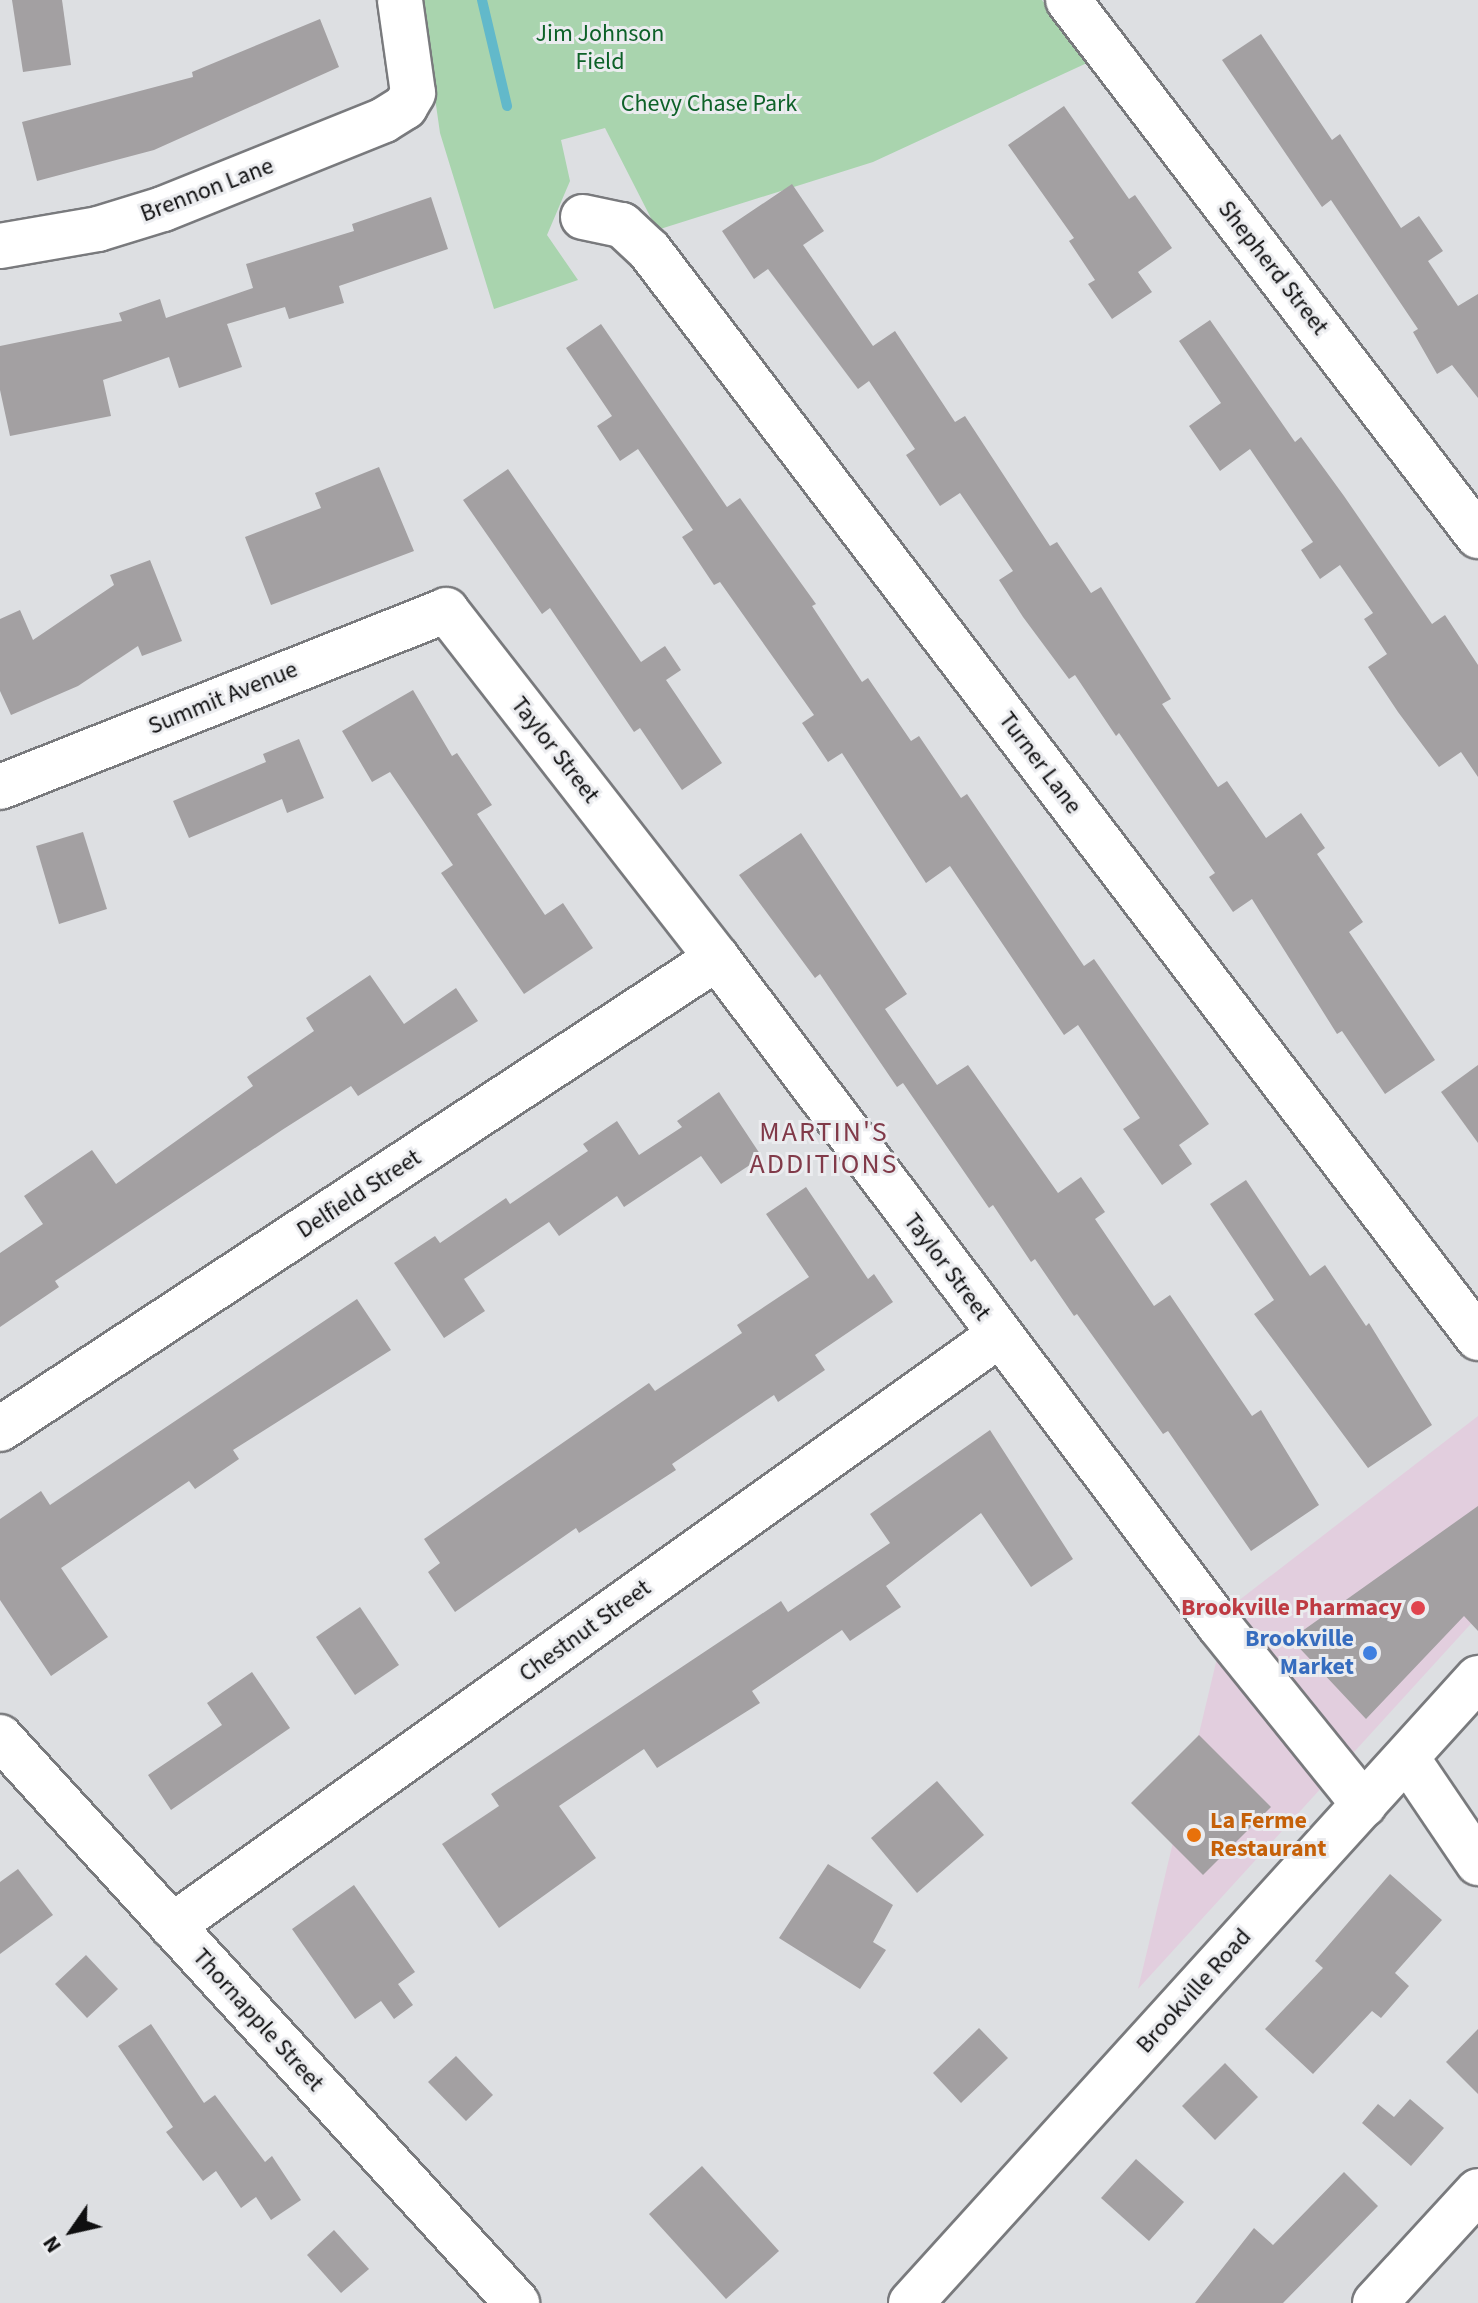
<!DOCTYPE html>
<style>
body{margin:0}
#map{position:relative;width:1478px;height:2303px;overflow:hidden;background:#dddfe2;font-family:"Source Sans 3",sans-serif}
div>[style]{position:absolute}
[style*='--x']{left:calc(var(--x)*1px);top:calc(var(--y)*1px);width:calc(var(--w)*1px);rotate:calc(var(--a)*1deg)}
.commercial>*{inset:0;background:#e2cede}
.green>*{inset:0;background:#a9d4ae}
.stream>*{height:10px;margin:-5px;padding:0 5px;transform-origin:5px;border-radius:5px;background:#62b9ca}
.building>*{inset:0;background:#a3a0a2}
.roads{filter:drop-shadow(2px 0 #797a7d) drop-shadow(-2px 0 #797a7d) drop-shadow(0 2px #797a7d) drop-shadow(0 -2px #797a7d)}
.minor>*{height:44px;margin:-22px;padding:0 22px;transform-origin:22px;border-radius:22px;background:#fff}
.major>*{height:44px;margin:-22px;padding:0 22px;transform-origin:22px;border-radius:22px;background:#fff}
.dots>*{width:22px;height:22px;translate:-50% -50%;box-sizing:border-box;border:4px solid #ebecef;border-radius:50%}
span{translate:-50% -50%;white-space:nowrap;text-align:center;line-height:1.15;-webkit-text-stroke:6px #ebecef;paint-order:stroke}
.park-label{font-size:24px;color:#0d6128}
.street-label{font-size:24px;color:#0f0f10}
.health-label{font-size:24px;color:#be3a42;font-weight:700}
.right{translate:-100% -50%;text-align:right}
.shop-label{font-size:24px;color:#366cbe;font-weight:700}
.food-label{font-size:24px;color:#c56008;font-weight:700}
.left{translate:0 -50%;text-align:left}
.quarter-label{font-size:28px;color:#813a49;letter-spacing:2px}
.north{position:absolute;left:32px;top:2191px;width:80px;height:80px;-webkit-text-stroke:6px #ebecef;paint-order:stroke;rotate:236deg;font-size:22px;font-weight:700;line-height:32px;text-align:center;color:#0f0f10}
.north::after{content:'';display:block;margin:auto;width:28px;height:36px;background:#0f0f10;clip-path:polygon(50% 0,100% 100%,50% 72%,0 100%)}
</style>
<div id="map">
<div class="commercial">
<div style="clip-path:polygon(1478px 1416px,1478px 1616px,1138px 1989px,1229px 1608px)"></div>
</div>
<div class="green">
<div style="clip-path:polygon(421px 0,1042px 0,1087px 63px,873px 162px,657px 230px,605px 128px,561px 140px,570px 181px,547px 235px,578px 280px,494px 309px,440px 133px)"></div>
</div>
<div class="stream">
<div style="--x:482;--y:0;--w:109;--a:76.7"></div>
</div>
<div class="building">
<div style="clip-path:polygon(12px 0,62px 0,71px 65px,23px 72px)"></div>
<div style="clip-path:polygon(320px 19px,339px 67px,154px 150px,37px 181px,22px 122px,193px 77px,192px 72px)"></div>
<div style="clip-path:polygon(1261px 34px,1332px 140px,1340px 134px,1401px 228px,1419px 216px,1443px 251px,1428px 261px,1458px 306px,1478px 294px,1478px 398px,1452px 365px,1437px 374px,1413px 332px,1418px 329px,1331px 200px,1322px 207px,1222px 60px)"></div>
<div style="clip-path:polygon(1064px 106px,1129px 199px,1135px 195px,1172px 248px,1138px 272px,1152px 292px,1112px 319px,1088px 284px,1095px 280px,1069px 241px,1074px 238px,1008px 145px)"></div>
<div style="clip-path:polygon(792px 184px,824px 231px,803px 245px,873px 346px,895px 331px,955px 422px,965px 416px,1050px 546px,1057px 542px,1091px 593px,1101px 587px,1171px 699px,1162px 704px,1218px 787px,1227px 781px,1266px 838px,1301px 813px,1325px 848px,1317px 854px,1363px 922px,1349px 932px,1435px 1060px,1385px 1094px,1342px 1031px,1337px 1034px,1252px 899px,1233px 912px,1209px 877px,1215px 873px,1119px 733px,1116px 736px,1075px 675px,1069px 679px,1023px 617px,999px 580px,1013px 571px,960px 493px,940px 506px,906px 455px,915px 449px,869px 381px,858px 389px,768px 269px,754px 279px,722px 231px)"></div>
<div style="clip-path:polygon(431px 197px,448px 249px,339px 286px,344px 303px,289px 319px,285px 307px,227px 324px,242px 367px,179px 388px,169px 357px,103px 380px,111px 416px,10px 436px,0 390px,0 346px,122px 321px,119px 313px,160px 299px,166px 318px,253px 288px,246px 264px,354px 231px,352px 224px)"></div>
<div style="clip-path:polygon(1210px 320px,1295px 442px,1301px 437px,1344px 496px,1432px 624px,1445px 615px,1478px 665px,1478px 777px,1461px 752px,1439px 767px,1398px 712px,1368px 667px,1387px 654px,1364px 619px,1373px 613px,1340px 565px,1320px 579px,1301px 550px,1313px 542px,1250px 449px,1220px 471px,1189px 426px,1221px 403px,1179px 341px)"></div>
<div style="clip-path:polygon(601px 324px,727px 507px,740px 498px,816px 604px,812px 606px,862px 682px,868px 678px,911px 741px,919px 736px,961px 798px,967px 794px,1084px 966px,1094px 959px,1209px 1124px,1179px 1145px,1192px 1164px,1162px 1185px,1123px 1129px,1140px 1118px,1078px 1025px,1064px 1035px,950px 866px,926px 883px,842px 753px,828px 762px,802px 723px,814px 715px,720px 582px,714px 585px,682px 537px,693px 530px,638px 449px,620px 461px,597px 426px,612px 416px,566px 348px)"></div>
<div style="clip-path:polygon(379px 467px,414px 551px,271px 605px,245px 537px,321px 508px,315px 493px)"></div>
<div style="clip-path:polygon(508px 469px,641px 662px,665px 646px,681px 670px,666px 680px,722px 763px,682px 790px,640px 728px,634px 732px,550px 608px,542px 614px,463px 500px)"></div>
<div style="clip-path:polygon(150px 560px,182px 641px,142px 656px,138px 646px,78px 686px,11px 715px,0 691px,0 619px,20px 610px,33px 640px,114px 585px,110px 575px)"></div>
<div style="clip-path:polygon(413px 690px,452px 756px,457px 753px,492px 805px,477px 814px,545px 915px,563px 903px,593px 948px,524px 994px,441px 873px,453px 865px,390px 772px,372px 782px,342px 731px)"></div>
<div style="clip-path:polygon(299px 739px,324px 798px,287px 813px,282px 799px,189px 838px,173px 801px,266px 762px,263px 754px)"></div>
<div style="clip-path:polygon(83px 832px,107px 909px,59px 924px,36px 846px)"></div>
<div style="clip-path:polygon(801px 833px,907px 994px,885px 1009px,937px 1085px,968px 1065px,1058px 1193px,1081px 1177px,1105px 1212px,1095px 1219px,1154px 1306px,1170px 1295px,1252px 1416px,1261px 1410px,1319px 1505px,1251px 1551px,1168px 1431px,1163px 1434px,1077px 1314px,1074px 1316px,1035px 1259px,1031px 1262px,993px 1205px,989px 1208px,903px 1083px,897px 1087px,820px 974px,815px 978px,739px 875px)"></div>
<div style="clip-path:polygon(370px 975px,404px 1024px,456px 988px,478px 1021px,358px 1096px,351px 1086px,282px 1130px,55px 1281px,59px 1287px,0 1327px,0 1253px,43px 1224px,24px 1196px,92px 1150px,116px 1184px,253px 1086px,247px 1077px,314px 1031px,306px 1018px)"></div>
<div style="clip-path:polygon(1478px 1065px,1478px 1143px,1441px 1092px)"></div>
<div style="clip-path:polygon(719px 1092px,762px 1157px,721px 1184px,701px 1156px,624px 1207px,617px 1196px,559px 1236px,549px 1222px,464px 1279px,485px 1311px,444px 1338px,394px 1263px,435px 1236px,440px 1243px,506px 1198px,510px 1204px,588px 1151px,583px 1144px,617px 1121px,639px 1155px,682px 1127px,677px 1121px)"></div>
<div style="clip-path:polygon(1246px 1180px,1310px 1276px,1325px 1265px,1366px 1326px,1369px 1323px,1432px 1425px,1368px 1468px,1254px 1314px,1274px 1300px,1210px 1204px)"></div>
<div style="clip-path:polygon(806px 1187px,868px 1279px,874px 1274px,893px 1302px,815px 1355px,825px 1370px,778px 1402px,774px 1395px,672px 1464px,676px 1470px,579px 1533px,576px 1528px,455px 1612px,428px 1572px,440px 1563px,424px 1539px,649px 1383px,655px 1391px,742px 1333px,737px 1325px,809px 1277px,766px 1214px)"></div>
<div style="clip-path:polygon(357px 1299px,391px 1350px,233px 1450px,239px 1459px,195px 1489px,189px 1481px,61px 1568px,108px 1637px,51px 1676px,0 1600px,0 1519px,41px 1491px,50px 1505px)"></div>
<div style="clip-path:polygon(990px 1430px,1073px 1559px,1031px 1587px,981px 1513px,886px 1586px,901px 1607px,850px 1641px,842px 1630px,752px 1691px,760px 1703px,657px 1768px,644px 1749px,559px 1806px,596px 1858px,499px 1928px,442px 1844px,499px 1806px,491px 1794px,781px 1601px,788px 1612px,890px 1543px,870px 1514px)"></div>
<div style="clip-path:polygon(1478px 1506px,1478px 1631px,1464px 1616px,1366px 1719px,1291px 1639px)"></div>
<div style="clip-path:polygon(360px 1607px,399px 1665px,355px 1695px,316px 1637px)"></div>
<div style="clip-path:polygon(252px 1672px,290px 1728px,171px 1810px,148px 1775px,222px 1725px,207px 1703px)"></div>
<div style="clip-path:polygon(1199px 1735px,1271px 1807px,1203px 1875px,1131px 1803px)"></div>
<div style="clip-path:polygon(937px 1781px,984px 1835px,917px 1893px,871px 1838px)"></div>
<div style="clip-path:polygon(828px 1864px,893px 1905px,873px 1942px,886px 1950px,860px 1989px,779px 1938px)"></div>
<div style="clip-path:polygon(18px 1869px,53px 1915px,0 1954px,0 1882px)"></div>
<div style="clip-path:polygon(1390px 1874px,1442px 1920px,1395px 1973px,1409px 1986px,1381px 2018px,1372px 2011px,1313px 2074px,1265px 2029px,1323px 1968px,1315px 1961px)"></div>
<div style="clip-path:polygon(354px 1885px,415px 1972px,398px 1984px,413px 2005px,394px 2019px,381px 2001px,355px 2019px,292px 1929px)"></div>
<div style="clip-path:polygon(86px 1955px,118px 1989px,87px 2018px,55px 1984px)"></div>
<div style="clip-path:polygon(151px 2024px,204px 2103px,215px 2095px,265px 2162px,272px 2156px,301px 2200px,271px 2220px,256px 2197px,241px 2208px,216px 2171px,203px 2181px,166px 2132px,173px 2127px,118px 2046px)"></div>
<div style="clip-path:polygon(979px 2028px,1008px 2058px,961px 2103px,933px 2073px)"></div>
<div style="clip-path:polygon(1478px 2029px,1478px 2094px,1446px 2062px)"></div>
<div style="clip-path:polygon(456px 2056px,493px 2095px,466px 2121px,428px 2082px)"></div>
<div style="clip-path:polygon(1225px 2063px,1258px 2097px,1215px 2140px,1182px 2106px)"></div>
<div style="clip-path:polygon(1410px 2099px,1444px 2128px,1411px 2166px,1362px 2123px,1378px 2104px,1394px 2117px)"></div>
<div style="clip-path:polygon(1136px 2159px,1184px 2202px,1149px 2241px,1101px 2198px)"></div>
<div style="clip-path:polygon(702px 2166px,779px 2251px,726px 2299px,649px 2214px)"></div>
<div style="clip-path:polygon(1344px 2172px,1378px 2206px,1283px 2303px,1195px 2303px,1254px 2228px,1273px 2245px)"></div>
<div style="clip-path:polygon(334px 2230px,369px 2269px,341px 2293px,307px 2255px)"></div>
</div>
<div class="roads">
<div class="minor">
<div style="--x:1068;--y:0;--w:675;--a:52.59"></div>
<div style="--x:583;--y:217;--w:40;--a:12"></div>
<div style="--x:622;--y:225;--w:37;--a:43"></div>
<div style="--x:649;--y:250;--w:1368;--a:52.69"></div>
<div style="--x:0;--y:246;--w:99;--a:-9.8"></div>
<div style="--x:98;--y:229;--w:68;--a:-17.1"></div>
<div style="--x:163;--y:209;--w:238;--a:-21.9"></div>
<div style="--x:384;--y:120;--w:25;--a:-32"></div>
<div style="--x:405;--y:107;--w:16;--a:-60"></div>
<div style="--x:413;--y:93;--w:94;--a:-98"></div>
<div style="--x:0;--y:787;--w:480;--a:-21.6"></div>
<div style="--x:446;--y:610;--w:441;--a:52.1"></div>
<div style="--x:717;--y:958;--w:835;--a:53.03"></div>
<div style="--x:1219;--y:1625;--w:231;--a:51.1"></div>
<div style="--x:0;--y:1429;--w:858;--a:-33.3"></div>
<div style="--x:0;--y:1737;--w:767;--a:47.59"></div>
<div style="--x:1407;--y:1758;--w:127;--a:55.9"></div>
<div style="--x:172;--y:1926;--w:1015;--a:-35.54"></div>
<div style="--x:1375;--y:2303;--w:152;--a:-47.4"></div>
</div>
<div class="major">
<div style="--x:911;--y:2303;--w:844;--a:-47.79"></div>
</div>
</div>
<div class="dots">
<div style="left:1418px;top:1608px;background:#e0444e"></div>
<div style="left:1370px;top:1653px;background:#3f7fe0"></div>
<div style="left:1194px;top:1835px;background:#e8710a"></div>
</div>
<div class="park-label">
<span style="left:600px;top:48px">Jim Johnson<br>Field</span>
<span style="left:709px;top:104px">Chevy Chase Park</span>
</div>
<div class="street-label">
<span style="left:207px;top:190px;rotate:-21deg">Brennon Lane</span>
<span style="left:1273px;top:268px;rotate:52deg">Shepherd Street</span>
<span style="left:223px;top:698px;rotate:-22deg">Summit Avenue</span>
<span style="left:555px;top:750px;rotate:52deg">Taylor Street</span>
<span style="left:1040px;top:763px;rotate:53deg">Turner Lane</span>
<span style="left:359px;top:1194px;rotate:-33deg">Delfield Street</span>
<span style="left:947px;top:1267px;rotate:53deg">Taylor Street</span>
<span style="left:585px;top:1631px;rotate:-36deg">Chestnut Street</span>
<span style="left:1194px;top:1991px;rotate:-48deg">Brookville Road</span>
<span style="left:258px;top:2020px;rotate:48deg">Thornapple Street</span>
</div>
<div class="health-label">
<span class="right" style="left:1402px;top:1608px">Brookville Pharmacy</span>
</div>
<div class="shop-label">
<span class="right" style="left:1354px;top:1653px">Brookville<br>Market</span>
</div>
<div class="food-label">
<span class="left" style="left:1210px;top:1835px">La Ferme<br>Restaurant</span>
</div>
<div class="quarter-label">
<span style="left:824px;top:1148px">MARTIN'S<br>ADDITIONS</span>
</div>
<div class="north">N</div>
</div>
